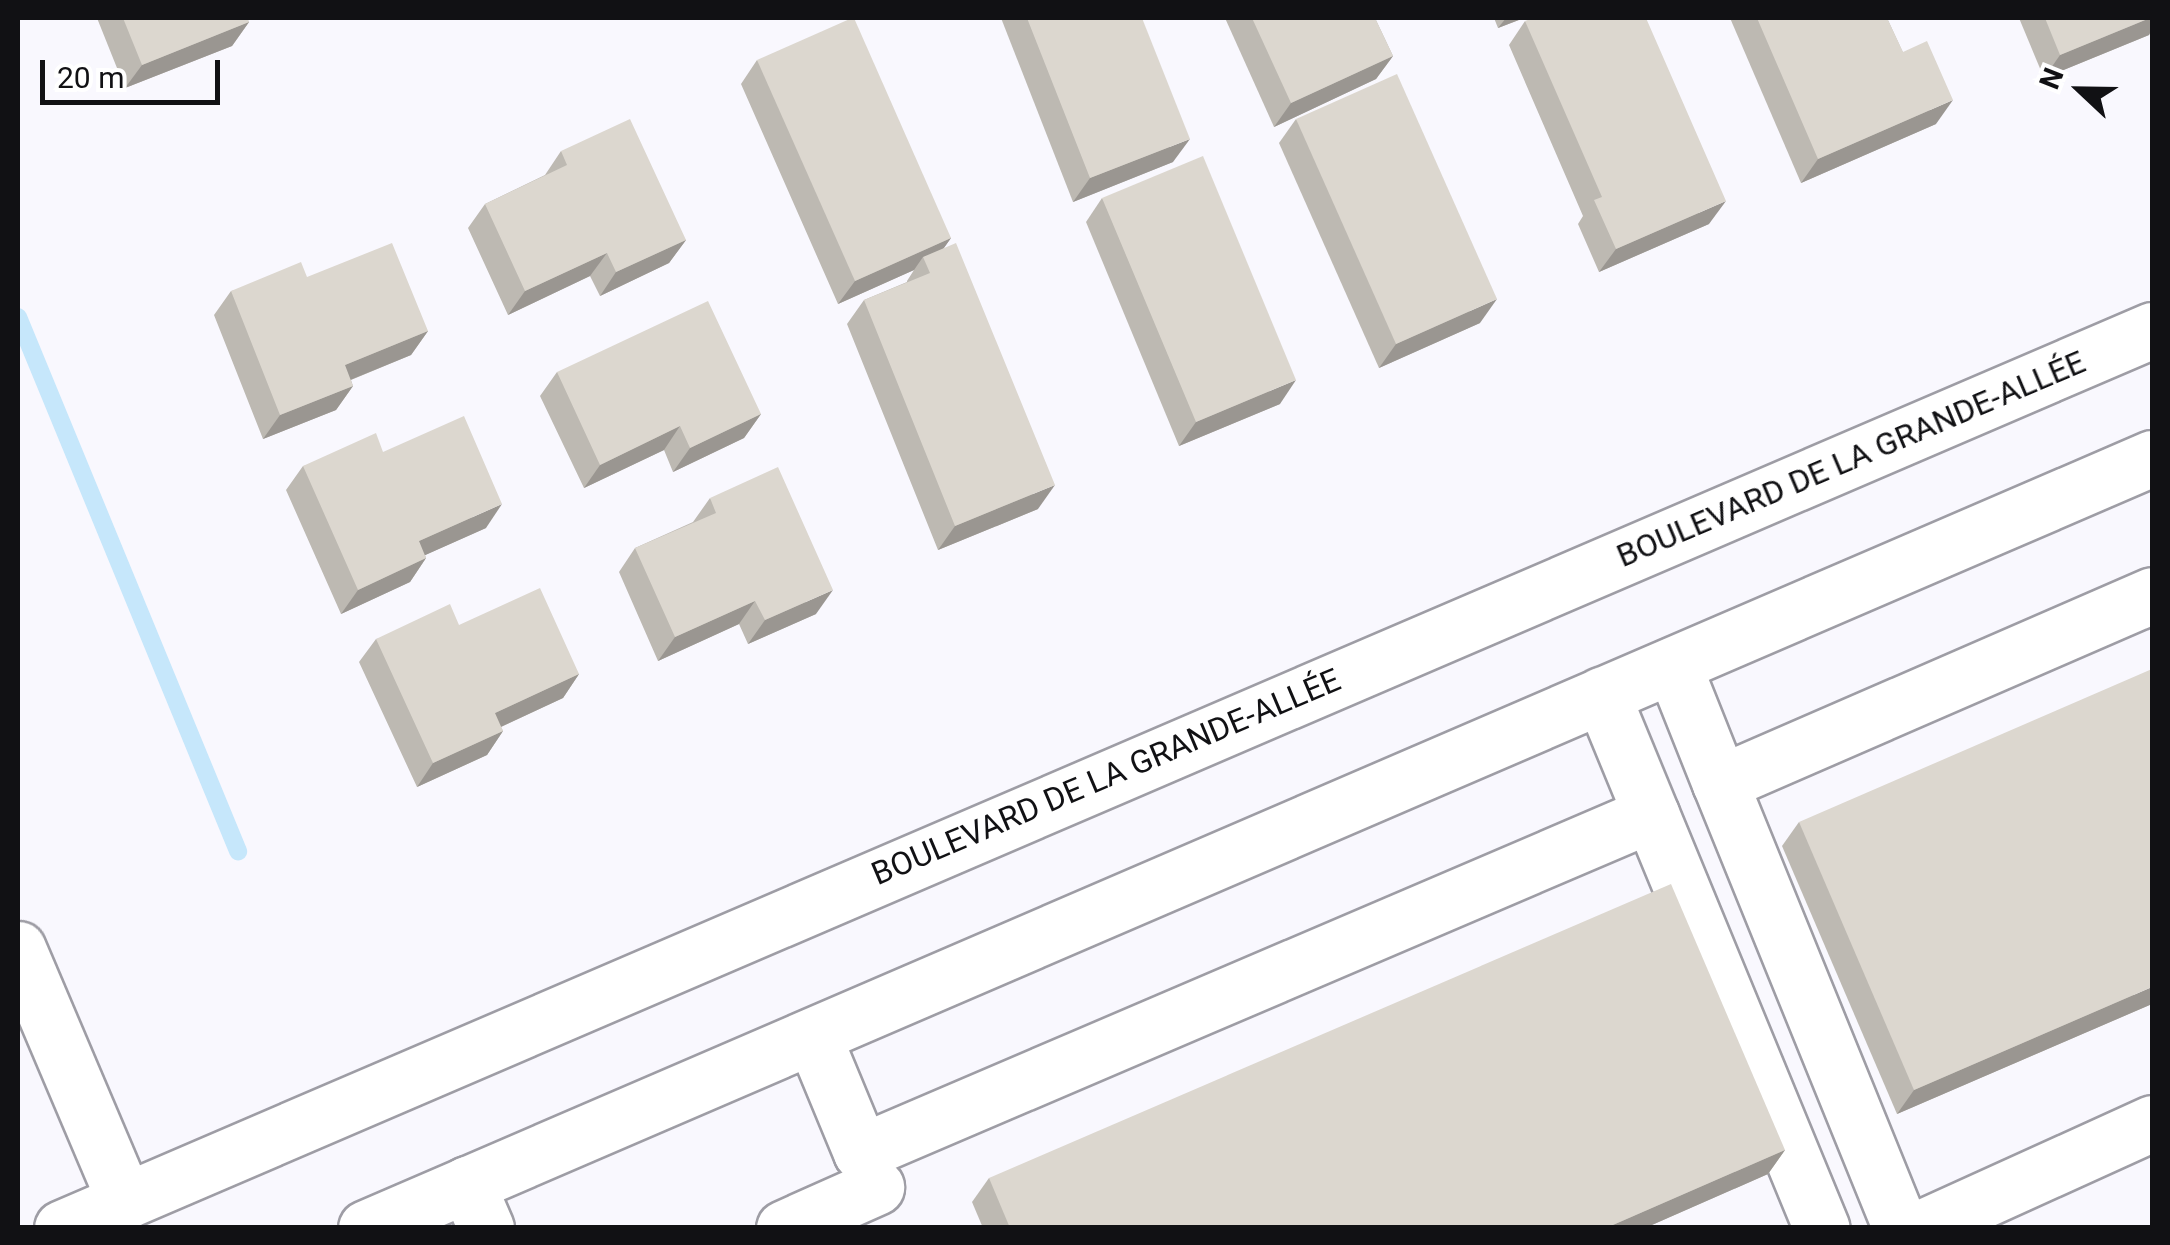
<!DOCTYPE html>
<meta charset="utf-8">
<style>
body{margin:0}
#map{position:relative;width:2170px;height:1245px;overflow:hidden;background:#f9f8fe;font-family:Roboto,sans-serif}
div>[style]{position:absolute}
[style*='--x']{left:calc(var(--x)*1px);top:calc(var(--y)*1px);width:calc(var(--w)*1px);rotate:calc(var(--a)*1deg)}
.stream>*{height:18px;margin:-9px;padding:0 9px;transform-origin:9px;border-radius:9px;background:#c6e7fb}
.roads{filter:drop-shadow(2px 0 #9e9da5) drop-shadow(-2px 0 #9e9da5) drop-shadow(0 2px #9e9da5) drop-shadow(0 -2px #9e9da5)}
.minor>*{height:55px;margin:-27.5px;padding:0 27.5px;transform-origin:27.5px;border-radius:27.5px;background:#fff}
.wall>*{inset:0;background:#bdb9b2}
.shaded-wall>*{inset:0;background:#9a9691}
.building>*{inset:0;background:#dcd7cf}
span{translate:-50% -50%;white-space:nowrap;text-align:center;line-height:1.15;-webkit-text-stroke:10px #fff;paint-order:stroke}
.street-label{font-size:32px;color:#111114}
.frame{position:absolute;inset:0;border:20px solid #111114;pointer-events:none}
.north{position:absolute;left:2030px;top:40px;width:100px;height:100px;-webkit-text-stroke:8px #fff;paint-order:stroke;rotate:292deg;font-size:28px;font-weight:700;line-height:40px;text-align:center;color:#111114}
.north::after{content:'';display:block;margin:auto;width:35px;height:45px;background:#111114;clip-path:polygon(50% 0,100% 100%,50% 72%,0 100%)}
.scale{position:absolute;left:40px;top:60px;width:180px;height:45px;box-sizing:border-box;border:5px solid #111114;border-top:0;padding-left:12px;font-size:30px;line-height:35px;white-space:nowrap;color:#111114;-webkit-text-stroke:8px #fff;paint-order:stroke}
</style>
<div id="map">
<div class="stream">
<div style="--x:18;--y:317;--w:578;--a:67.61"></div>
</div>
<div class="roads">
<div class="minor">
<div style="--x:1673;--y:665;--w:127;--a:68.3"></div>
<div style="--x:1720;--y:783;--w:471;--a:-23.5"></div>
<div style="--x:1720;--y:783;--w:480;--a:67.9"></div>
<div style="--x:1651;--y:814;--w:448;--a:67.6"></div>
<div style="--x:18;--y:949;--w:274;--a:67"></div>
<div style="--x:813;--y:1036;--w:126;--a:67.5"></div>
<div style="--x:861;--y:1152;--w:859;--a:-23.16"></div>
<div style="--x:1651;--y:814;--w:129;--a:-112.4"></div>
<div style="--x:467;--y:1184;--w:48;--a:66.6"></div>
<div style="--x:62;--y:1228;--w:2275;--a:-23.25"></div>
<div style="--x:366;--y:1228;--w:1945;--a:-23.32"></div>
<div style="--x:784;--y:1228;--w:101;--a:-24"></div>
<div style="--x:1921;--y:1228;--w:254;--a:-24.4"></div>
</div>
</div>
<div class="wall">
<div style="clip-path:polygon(97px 18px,247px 18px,249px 22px,232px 46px,125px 88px)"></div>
<div style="clip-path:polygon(1001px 18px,1142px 18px,1173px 162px,1073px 202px)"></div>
<div style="clip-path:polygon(1225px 18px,1375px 18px,1393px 56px,1376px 79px,1274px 127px)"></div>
<div style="clip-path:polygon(1494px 18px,1524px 18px,1498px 28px)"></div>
<div style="clip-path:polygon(1730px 18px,1887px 18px,1936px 124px,1801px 183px)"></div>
<div style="clip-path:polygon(2019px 18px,2152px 18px,2152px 29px,2149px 35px,2044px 78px)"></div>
<div style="clip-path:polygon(1525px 21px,1709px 224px,1599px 272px,1578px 224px,1583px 216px,1509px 45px)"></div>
<div style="clip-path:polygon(757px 60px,951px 238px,943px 249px,1038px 509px,938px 550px,847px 324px,864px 300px,907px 282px,907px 281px,914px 270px,838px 304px,741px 84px)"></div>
<div style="clip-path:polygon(1296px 119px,1480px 323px,1379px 368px,1279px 143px)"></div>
<div style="clip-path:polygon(561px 151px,686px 240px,669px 263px,600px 296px,590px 276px,508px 315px,468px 228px,485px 204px,545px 175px)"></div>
<div style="clip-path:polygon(1102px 198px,1280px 404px,1179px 446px,1086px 222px)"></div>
<div style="clip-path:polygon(307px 277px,428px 331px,411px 355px,351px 380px,353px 386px,336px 410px,263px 439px,214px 315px,231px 291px)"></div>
<div style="clip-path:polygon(557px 372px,761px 414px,744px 438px,673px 472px,664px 450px,584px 488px,540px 396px)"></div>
<div style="clip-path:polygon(383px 452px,486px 528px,425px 555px,426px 558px,410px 582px,341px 614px,286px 490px,303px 466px)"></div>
<div style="clip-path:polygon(710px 498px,816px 614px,748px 644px,739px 624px,658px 661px,619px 572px,635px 548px,693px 522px)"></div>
<div style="clip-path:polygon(459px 625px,579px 674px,563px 698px,501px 727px,503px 731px,487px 755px,417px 787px,359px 662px,376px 639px)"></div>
<div style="clip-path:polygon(1799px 822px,2152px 1004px,1897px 1114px,1782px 846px)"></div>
<div style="clip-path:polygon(1785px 1150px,1768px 1174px,1645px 1228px,983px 1228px,972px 1202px,989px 1178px)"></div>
</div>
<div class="shaded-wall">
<div style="clip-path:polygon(1506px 18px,1524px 18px,1498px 28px)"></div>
<div style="clip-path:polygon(2150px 18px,2152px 18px,2152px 29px,2149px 35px,2044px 78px,2060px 55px)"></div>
<div style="clip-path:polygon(249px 22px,232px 46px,125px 88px,142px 65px)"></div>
<div style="clip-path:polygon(1393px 56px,1376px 79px,1274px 127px,1291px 103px)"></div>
<div style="clip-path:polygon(1953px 100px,1936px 124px,1801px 183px,1818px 159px)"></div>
<div style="clip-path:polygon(1190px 139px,1173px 162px,1073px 202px,1090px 178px)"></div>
<div style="clip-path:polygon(1726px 201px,1709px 224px,1599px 272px,1616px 249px)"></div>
<div style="clip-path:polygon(951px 238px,934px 262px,923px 257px,914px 270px,838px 304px,855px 281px)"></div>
<div style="clip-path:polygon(686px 240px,669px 263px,600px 296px,616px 272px)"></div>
<div style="clip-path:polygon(607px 253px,590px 276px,508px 315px,525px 291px)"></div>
<div style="clip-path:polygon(1497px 299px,1480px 323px,1379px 368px,1396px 344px)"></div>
<div style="clip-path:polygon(428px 331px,411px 355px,328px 389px,345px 365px)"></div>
<div style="clip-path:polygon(1296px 380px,1280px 404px,1179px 446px,1196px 422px)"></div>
<div style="clip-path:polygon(353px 386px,336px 410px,263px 439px,280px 415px)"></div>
<div style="clip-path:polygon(761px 414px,744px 438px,673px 472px,690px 448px)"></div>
<div style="clip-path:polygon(680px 426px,664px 450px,584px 488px,600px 465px)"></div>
<div style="clip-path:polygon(1055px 485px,1038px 509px,938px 550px,955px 526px)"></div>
<div style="clip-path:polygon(502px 504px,486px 528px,403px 565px,419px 541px)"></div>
<div style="clip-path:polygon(426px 558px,410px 582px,341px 614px,358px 590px)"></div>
<div style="clip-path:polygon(833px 590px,816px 614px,748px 644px,765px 620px)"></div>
<div style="clip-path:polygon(755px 601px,739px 624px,658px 661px,675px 637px)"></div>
<div style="clip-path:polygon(579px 674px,563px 698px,479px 737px,495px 713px)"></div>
<div style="clip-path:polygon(503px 731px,487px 755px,417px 787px,433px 763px)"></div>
<div style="clip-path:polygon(2152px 987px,2152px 1004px,1897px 1114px,1914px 1090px)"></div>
<div style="clip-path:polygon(1785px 1150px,1768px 1174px,1645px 1228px,1606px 1228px)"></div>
</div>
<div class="building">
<div style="clip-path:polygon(123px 18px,247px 18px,249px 22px,142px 65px)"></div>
<div style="clip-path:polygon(852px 18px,854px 18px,951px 238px,855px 281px,757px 60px)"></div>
<div style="clip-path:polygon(1027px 18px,1142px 18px,1190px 139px,1090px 178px)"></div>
<div style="clip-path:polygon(1252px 18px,1375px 18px,1393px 56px,1291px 103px)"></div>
<div style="clip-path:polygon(1533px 18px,1646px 18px,1726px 201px,1616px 249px,1594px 200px,1602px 197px,1525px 21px)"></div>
<div style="clip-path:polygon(1757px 18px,1887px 18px,1903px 52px,1927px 41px,1953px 100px,1818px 159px)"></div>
<div style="clip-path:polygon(2045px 18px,2150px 18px,2060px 55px)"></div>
<div style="clip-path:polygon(1397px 74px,1497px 299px,1396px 344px,1296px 119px)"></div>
<div style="clip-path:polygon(630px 119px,686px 240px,616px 272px,607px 253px,525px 291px,485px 204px,567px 165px,561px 151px)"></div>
<div style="clip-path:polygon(1203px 156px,1296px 380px,1196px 422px,1102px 198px)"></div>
<div style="clip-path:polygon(392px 243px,428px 331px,345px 365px,353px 386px,280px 415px,231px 291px,301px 262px,307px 277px)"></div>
<div style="clip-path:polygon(956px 243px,1055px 485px,955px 526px,864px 300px,930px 273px,923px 257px)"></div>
<div style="clip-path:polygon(708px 301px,761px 414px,690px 448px,680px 426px,600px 465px,557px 372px)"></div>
<div style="clip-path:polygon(464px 416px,502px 504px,419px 541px,426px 558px,358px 590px,303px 466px,376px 433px,383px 452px)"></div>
<div style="clip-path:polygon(778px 467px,833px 590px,765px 620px,755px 601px,675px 637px,635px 548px,716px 513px,710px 498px)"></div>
<div style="clip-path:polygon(540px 588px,579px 674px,495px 713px,503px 731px,433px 763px,376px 639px,450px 604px,459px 625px)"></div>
<div style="clip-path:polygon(2152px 669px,2152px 987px,1914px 1090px,1799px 822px)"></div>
<div style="clip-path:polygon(1671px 884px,1785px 1150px,1606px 1228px,1010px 1228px,989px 1178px)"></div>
</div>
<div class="street-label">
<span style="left:1851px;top:459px;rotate:-23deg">BOULEVARD DE LA GRANDE-ALLÉE</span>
<span style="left:1106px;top:777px;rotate:-23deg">BOULEVARD DE LA GRANDE-ALLÉE</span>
</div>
<div class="frame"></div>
<div class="north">N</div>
<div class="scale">20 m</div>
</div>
